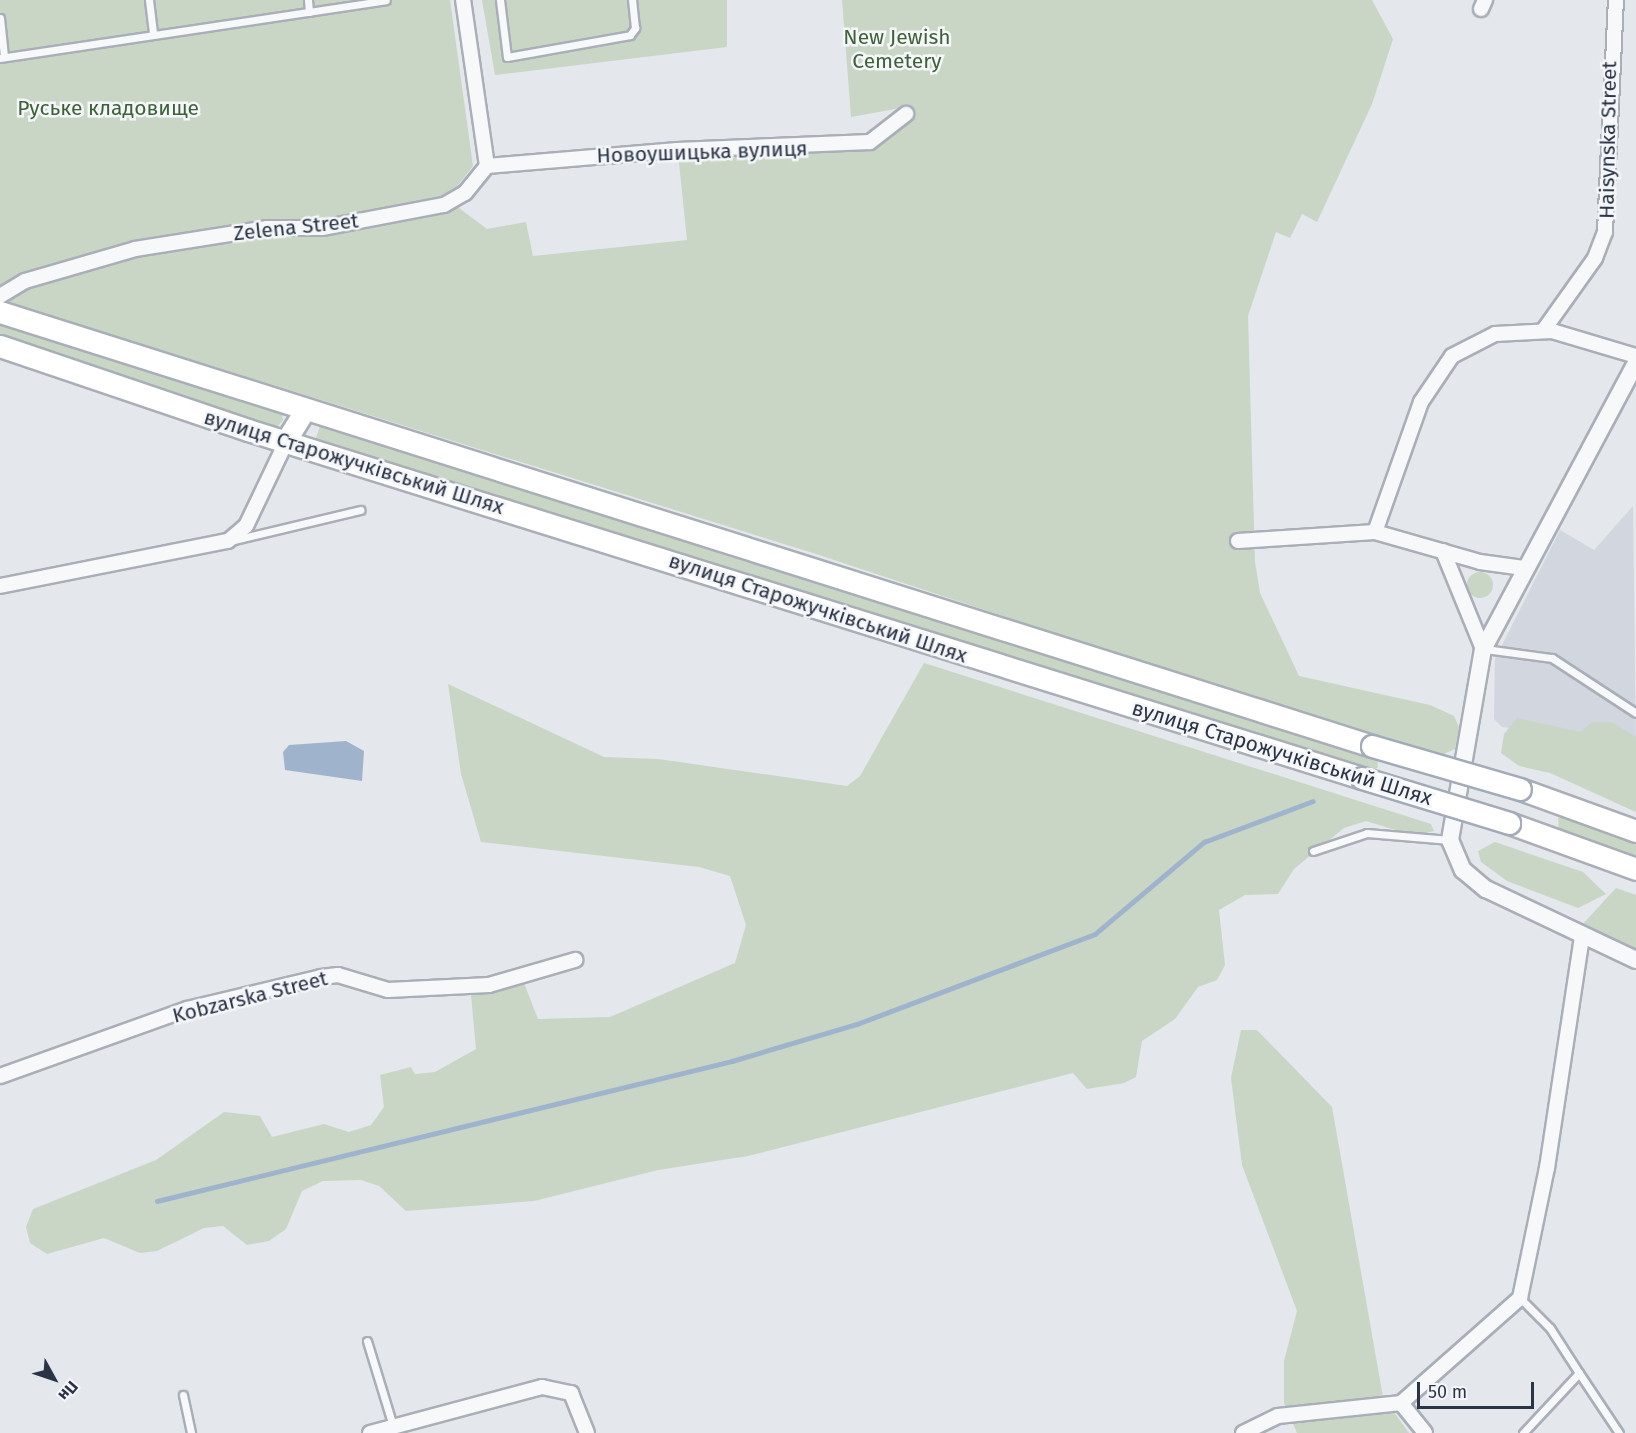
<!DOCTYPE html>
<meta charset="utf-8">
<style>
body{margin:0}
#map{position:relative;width:1636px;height:1433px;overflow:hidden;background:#e4e7ec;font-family:"Fira Sans",sans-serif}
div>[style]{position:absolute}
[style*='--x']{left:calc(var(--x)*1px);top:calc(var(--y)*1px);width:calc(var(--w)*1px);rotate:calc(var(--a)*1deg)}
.built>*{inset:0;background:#d2d6de}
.green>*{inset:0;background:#c9d6c5}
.round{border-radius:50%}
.water>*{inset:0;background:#9fb4cc}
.stream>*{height:4.5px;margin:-2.25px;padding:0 2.25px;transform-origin:2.25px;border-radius:2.25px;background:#9fb4cc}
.roads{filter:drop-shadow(2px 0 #a9aeb7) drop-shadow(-2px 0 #a9aeb7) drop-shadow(0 2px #a9aeb7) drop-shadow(0 -2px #a9aeb7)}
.service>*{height:7px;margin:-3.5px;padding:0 3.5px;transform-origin:3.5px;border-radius:3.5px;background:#f7f8fa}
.minor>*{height:14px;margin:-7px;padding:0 7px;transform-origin:7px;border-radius:7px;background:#f7f8fa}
.tertiary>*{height:16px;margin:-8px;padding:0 8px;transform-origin:8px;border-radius:8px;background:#f7f8fa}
.secondary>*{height:20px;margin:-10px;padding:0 10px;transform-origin:10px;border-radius:10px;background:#fff}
.primary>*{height:21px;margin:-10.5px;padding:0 10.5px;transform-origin:10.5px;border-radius:10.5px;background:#fff}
.bridges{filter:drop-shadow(2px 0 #a3abb8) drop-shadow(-2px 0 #a3abb8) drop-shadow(0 2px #a3abb8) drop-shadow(0 -2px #a3abb8)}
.primary-bridge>*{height:21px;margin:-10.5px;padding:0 10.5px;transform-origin:10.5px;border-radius:10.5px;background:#fff}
span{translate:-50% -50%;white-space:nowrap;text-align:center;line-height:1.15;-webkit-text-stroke:5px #f4f6f9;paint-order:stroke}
.park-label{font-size:21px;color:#3f6138}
.street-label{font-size:21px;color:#2b3445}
.north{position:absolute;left:24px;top:1349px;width:60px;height:60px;-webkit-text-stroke:4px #f4f6f9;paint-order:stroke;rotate:130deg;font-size:16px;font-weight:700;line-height:24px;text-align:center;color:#2b3445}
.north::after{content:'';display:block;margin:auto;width:21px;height:27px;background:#2b3445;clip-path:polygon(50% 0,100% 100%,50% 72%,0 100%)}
.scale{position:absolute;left:1417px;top:1382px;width:117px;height:27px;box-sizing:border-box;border:3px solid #2b3445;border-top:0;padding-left:8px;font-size:18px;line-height:21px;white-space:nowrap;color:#2b3445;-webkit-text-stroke:4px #f4f6f9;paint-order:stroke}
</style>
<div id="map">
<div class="built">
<div style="clip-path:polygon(1633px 506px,1636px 747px,1502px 727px,1494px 719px,1495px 659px,1560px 530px,1594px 550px)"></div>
</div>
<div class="green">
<div style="clip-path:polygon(0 0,450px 0,473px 166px,447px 199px,487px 229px,526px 222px,533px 256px,687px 240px,678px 153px,828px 151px,884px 140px,912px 113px,906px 107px,851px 117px,842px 0,1372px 0,1393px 39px,1372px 104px,1317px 222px,1302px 214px,1290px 238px,1276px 232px,1248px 316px,1255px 562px,1260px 593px,1299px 676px,1430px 705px,1454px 716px,1459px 727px,1455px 749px,1439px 756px,1283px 709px,813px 553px,0 300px)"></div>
<div style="clip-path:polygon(482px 0,727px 0,727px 47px,495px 75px)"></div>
<div style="clip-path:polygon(0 320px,281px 409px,283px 420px,275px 429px,0 339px)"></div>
<div style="clip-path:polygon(321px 423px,1377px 754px,1378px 767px,1373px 771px,315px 441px)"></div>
<div class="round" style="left:1467px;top:572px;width:26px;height:26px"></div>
<div style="clip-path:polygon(924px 663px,1431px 824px,1434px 831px,1415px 836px,1366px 821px,1344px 828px,1294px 869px,1278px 894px,1245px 895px,1219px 910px,1225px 965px,1217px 980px,1198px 987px,1175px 1019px,1142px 1041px,1136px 1077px,1124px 1083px,1087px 1089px,1073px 1073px,748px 1156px,658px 1170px,534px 1201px,406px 1211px,379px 1186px,361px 1180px,323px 1181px,302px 1191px,286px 1229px,269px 1241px,247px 1245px,223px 1226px,204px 1228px,157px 1251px,140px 1253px,104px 1238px,47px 1254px,30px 1243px,26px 1227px,33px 1209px,156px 1160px,224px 1112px,260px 1116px,272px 1137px,324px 1124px,349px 1132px,371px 1125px,384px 1107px,380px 1075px,411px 1067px,415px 1074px,435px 1072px,476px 1049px,471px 995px,524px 983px,538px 1019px,610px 1017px,735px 963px,746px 925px,730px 876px,699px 867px,481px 842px,461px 774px,448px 684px,604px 757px,658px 759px,847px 786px,860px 776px)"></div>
<div style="clip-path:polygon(1517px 718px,1581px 732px,1592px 722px,1612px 722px,1636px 737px,1636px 812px,1550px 773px,1519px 766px,1501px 753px,1504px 734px)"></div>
<div style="clip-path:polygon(1567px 815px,1636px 840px,1636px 861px,1559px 832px,1558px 818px)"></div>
<div style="clip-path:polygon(1495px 842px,1583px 872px,1606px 894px,1578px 908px,1507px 881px,1481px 862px,1478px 851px)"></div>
<div style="clip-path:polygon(1616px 888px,1636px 895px,1636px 951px,1581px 926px)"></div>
<div style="clip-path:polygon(1241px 1030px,1257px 1030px,1332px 1107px,1383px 1397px,1409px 1433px,1297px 1433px,1284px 1403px,1284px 1361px,1297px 1311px,1242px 1165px,1231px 1078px)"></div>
</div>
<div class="water">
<div style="clip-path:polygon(346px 741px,364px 751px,362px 781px,285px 770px,283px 752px,289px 745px)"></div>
</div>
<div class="stream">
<div style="--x:157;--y:1201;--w:592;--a:-13.68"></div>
<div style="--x:732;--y:1061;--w:130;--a:-16.5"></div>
<div style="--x:857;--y:1024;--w:254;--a:-20.7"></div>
<div style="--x:1095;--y:934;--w:143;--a:-40.2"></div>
<div style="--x:1204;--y:842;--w:116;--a:-20.6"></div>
</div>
<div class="roads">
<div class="service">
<div style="--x:149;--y:0;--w:35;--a:83"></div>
<div style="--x:308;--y:0;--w:12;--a:85"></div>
<div style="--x:500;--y:0;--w:57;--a:83"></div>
<div style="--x:507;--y:57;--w:125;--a:-10.1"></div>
<div style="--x:630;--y:35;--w:9;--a:-54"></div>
<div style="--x:635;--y:28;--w:28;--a:-96"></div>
<div style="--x:0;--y:18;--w:39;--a:84"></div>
<div style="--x:0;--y:58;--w:390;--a:-8.5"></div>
<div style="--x:234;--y:540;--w:130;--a:-13.4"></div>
<div style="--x:1485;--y:649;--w:68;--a:7.7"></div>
<div style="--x:1552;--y:658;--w:100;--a:33.2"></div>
<div style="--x:1313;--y:851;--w:57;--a:-18.4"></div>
<div style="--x:1367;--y:833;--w:83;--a:4.8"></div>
<div style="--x:1520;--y:1298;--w:42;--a:45"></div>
<div style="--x:1550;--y:1328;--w:54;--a:57.2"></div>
<div style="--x:1579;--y:1373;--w:82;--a:133"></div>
<div style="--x:367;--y:1341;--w:89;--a:73"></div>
<div style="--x:1579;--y:1373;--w:72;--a:56.3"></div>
<div style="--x:183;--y:1395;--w:39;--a:78"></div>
</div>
<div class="minor">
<div style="--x:1481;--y:9;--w:10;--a:-66"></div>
<div style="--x:487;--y:166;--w:191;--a:-4.8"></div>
<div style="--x:677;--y:150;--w:193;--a:-2.4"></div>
<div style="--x:870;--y:142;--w:46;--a:-37.9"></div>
<div style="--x:0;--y:296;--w:29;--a:-31"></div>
<div style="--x:25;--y:281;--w:115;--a:-16.2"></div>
<div style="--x:135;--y:249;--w:134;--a:-9"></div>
<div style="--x:267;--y:228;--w:55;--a:0"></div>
<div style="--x:322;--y:228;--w:124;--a:-10.7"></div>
<div style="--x:444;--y:205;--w:24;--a:-30"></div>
<div style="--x:465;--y:193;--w:35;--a:-51"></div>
<div style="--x:487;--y:166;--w:168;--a:-98.2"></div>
<div style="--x:1543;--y:331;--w:90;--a:-54.5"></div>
<div style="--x:1595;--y:258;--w:28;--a:-69"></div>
<div style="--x:1605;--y:232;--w:232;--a:-87.3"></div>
<div style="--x:1375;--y:532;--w:138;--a:-70.5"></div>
<div style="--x:1421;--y:402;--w:55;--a:-56"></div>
<div style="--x:1452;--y:356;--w:48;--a:-27.1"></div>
<div style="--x:1495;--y:334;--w:57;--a:-3"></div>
<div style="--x:1552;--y:331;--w:88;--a:16.6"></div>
<div style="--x:1238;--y:541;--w:137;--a:-3.8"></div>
<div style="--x:1375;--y:532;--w:109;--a:15.9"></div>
<div style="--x:1480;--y:562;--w:44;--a:7.8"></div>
<div style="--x:1443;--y:551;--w:106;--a:67.8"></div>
<div style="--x:0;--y:586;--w:232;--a:-11.2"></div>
<div style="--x:228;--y:541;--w:23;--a:-40"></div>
<div style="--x:246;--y:526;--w:95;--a:-64.5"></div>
<div style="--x:0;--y:1076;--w:199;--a:-19.7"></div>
<div style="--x:187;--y:1009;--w:138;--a:-13.4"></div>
<div style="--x:321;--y:977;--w:17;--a:-7"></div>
<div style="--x:338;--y:975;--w:52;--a:16.7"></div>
<div style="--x:388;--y:990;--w:101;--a:-2.8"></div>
<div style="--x:489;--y:985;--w:90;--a:-16.2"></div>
<div style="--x:1401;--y:1403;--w:159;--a:-41.4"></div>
<div style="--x:1520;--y:1298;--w:133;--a:-78.3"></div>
<div style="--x:1547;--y:1168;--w:234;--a:-81.4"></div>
<div style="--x:1401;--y:1403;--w:38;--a:51"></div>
<div style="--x:370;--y:1433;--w:178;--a:-15"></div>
<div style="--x:542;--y:1387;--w:30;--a:12"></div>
<div style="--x:571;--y:1393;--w:43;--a:68.2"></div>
<div style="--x:1243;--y:1433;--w:39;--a:-26"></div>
<div style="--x:1278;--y:1416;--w:124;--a:-6"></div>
</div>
<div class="tertiary">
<div style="--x:1636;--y:363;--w:324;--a:118.1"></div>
<div style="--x:1483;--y:649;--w:194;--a:99.8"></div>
<div style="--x:1450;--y:840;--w:33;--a:67"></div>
<div style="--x:1463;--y:870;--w:30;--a:40"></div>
<div style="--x:1486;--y:889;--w:166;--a:25.3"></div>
</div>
<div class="secondary">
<div style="--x:287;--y:440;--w:36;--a:-58"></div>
</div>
<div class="primary">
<div style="--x:0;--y:312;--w:1439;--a:17.55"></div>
<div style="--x:0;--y:346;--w:262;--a:18.7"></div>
<div style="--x:248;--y:430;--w:1167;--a:17.35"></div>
<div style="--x:1520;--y:789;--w:123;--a:19.9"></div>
<div style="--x:1509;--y:823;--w:135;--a:19.9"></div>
</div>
</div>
<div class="bridges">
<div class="primary-bridge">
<div style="--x:1372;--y:746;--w:154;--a:16.2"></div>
<div style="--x:1362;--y:778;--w:154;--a:17"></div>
</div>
</div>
<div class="park-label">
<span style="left:897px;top:49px">New Jewish<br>Cemetery</span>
<span style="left:108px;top:108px">Руське кладовище</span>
</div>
<div class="street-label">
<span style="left:1608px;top:140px;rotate:-89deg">Haisynska Street</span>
<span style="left:702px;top:152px;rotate:-2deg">Новоушицька вулиця</span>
<span style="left:296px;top:227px;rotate:-6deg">Zelena Street</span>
<span style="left:354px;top:462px;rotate:17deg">вулиця Старожучківський Шлях</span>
<span style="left:818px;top:608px;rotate:18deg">вулиця Старожучківський Шлях</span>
<span style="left:1282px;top:753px;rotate:17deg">вулиця Старожучківський Шлях</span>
<span style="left:250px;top:997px;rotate:-14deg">Kobzarska Street</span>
</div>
<div class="north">Пн</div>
<div class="scale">50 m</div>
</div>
